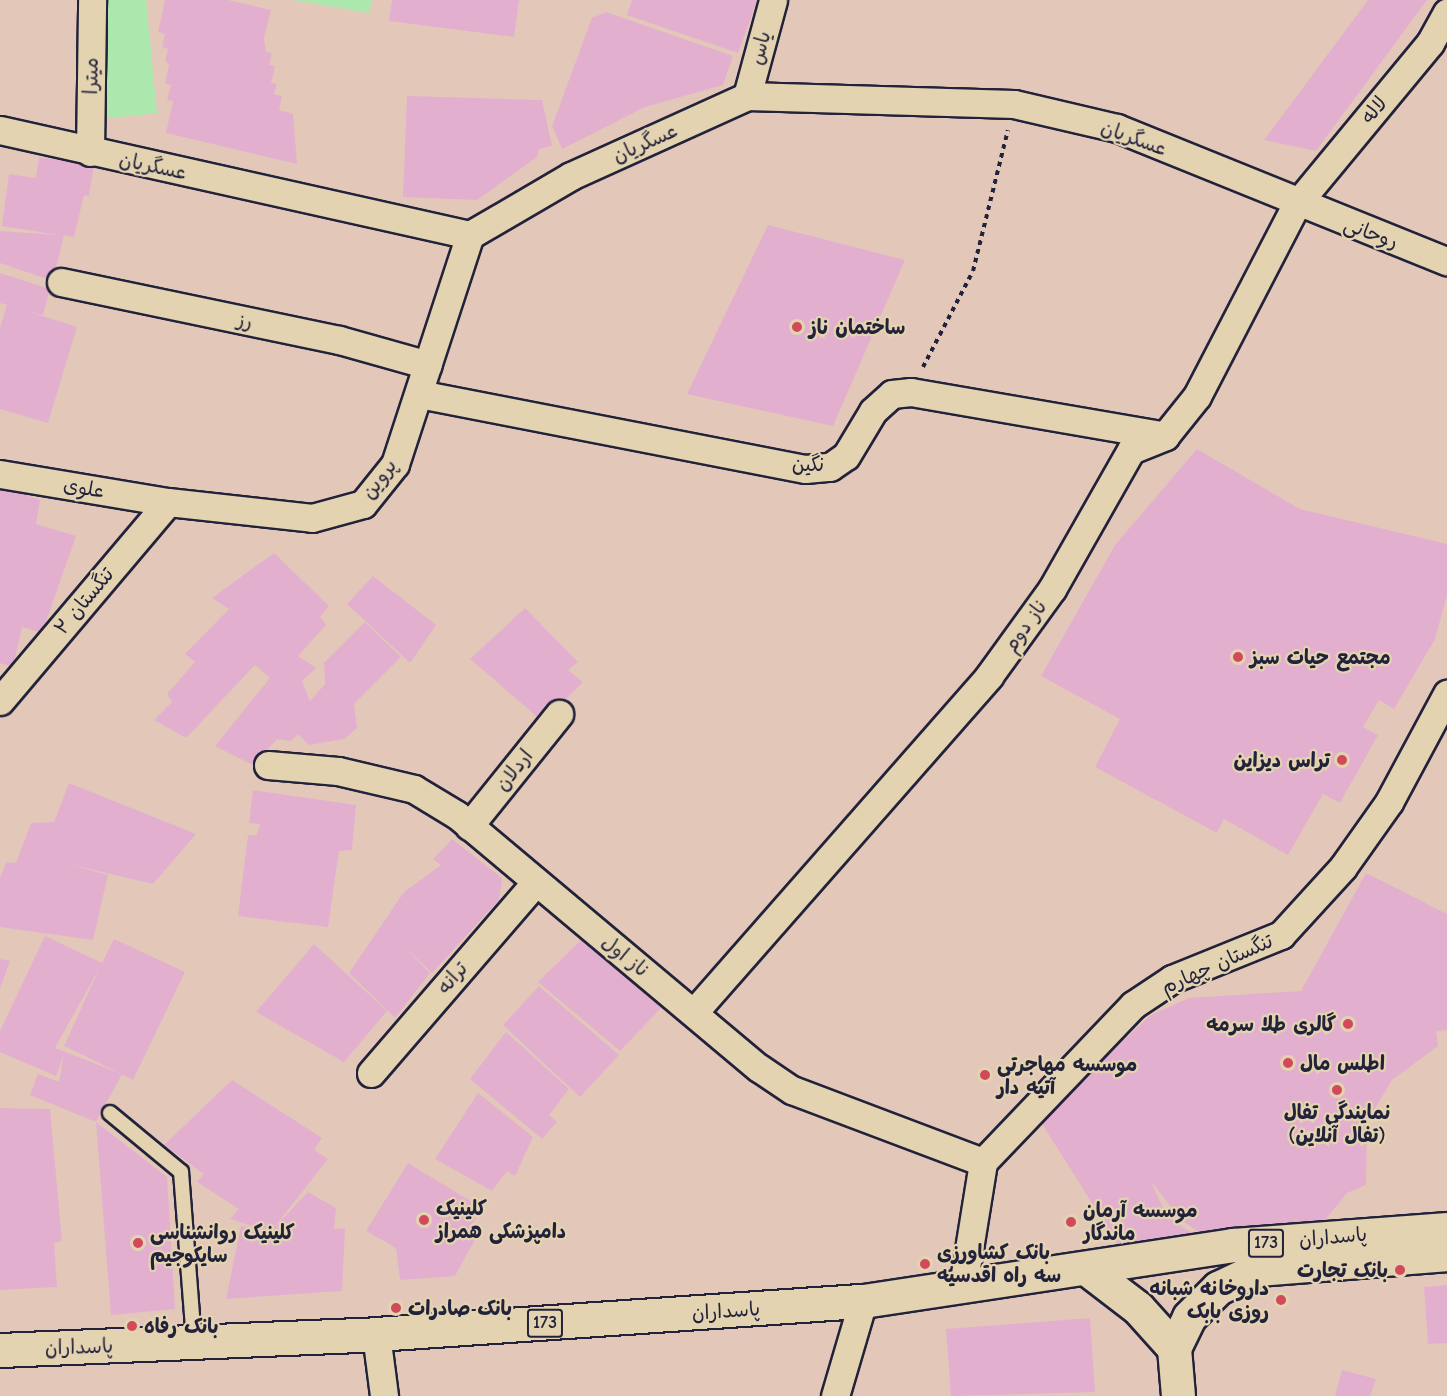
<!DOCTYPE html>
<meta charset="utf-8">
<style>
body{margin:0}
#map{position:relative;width:1447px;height:1396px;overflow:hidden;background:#e3c8b9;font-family:"Comic Neue","Playpen Sans Arabic",sans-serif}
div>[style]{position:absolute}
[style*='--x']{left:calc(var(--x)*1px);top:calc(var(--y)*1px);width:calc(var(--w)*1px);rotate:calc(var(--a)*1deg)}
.green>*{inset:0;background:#ace8ae}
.building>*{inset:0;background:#e2b0ce}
.path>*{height:4px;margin-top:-2px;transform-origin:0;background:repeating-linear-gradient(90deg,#22223b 0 4.5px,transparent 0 9px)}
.roads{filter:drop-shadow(2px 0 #22223b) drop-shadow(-2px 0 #22223b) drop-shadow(0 2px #22223b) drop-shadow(0 -2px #22223b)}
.lane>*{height:14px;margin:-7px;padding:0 7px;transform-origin:7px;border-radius:7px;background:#e4d3b0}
.street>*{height:27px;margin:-13.5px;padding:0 13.5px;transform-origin:13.5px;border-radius:13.5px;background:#e4d3b0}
.secondary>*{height:33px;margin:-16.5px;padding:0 16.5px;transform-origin:16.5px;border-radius:16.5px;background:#e4d3b0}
.primary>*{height:33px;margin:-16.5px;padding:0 16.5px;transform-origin:16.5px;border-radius:16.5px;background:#e4d3b0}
.dots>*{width:16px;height:16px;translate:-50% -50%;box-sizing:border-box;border:3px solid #e4d3b0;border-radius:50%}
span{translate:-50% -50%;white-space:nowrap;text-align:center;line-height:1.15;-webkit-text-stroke:4.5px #e4d3b0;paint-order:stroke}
.shield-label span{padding:2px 4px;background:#e4d3b0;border:2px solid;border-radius:4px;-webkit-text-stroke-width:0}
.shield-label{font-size:18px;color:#22223b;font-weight:700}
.street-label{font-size:20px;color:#22223b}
.poi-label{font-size:20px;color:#22223b;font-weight:700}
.left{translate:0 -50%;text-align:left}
.right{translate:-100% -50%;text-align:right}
</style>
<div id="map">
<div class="green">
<div style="clip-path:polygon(106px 0,146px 0,157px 113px,101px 119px)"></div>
<div style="clip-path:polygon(293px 0,372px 0,369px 13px)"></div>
</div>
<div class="building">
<div style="clip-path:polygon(165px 0,228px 0,271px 10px,264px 38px,266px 52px,272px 53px,269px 65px,275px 66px,271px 83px,277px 84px,274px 94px,282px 96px,279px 110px,293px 114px,297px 164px,166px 133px,173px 101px,167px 100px,171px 85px,165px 84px,169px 64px,165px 61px,168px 49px,162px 47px,165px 34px,158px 32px)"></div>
<div style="clip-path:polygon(392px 0,519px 0,514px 37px,389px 21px)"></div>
<div style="clip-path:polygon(632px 0,755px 0,757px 1px,738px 53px,627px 15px)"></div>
<div style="clip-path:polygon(1368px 0,1427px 0,1316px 151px,1264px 140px)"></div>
<div style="clip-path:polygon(606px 12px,733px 56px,723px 85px,645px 107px,562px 149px,552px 126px,592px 18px)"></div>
<div style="clip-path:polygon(407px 96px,542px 100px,552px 146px,539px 149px,537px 157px,477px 200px,403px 197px)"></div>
<div style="clip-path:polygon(39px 157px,94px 165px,89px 196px,84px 195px,74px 237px,64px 235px,53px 281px,0 263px,0 231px,59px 235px,2px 226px,9px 174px,36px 178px)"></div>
<div style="clip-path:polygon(768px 225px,905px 260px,833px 426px,687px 394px)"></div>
<div style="clip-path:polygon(0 273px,50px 289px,43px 315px,24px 310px,77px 327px,48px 423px,0 409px,0 328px,7px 305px,0 303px)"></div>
<div style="clip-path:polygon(1197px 449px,1300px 509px,1447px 544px,1447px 595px,1435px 639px,1394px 709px,1379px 700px,1363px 727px,1378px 735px,1340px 803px,1323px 794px,1288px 855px,1224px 819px,1217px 833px,1095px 767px,1120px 719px,1041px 676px,1115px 545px)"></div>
<div style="clip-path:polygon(0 486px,40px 500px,36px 524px,76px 536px,42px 633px,22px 627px,13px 667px,0 663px)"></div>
<div style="clip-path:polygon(274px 553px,329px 606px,320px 617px,326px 625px,298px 656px,316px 668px,302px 681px,310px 701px,325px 684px,324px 663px,365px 622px,401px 657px,354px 704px,357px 728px,344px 739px,309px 745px,298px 734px,291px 741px,277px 739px,253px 765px,215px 746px,270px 678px,255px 665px,186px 738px,154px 720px,172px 702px,167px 694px,195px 662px,185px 654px,229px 609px,212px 598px)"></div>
<div style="clip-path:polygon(373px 576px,436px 625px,410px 663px,347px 604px)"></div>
<div style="clip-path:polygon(525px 608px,578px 662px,568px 670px,583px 682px,543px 722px,470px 659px)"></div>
<div style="clip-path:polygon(69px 783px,196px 834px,153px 884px,69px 864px,108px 875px,93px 940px,0 927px,0 878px,6px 862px,16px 863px,31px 823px,54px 822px)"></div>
<div style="clip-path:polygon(253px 790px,356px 805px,352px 850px,339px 851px,328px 927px,238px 916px,248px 835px,257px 835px,260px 824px,249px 823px)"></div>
<div style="clip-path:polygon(452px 839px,502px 878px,499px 900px,432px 973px,400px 943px,430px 973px,395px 1018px,349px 973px,404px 892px,441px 865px,433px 859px)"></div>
<div style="clip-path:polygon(1366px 873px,1447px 914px,1447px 1030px,1436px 1031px,1438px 1046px,1392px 1080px,1367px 1122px,1366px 1185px,1347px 1193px,1320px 1226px,1212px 1241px,1181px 1220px,1151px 1181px,1163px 1208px,1183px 1228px,1212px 1241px,1119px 1246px,1039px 1119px,1151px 1015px,1189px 998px,1301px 991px)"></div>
<div style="clip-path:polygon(45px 936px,102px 963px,114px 939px,185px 972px,133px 1080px,122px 1074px,64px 1046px,100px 967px,55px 1048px,122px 1074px,96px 1122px,30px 1095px,38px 1074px,59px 1082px,64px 1054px,56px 1076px,0 1052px,0 1031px)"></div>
<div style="clip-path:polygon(582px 939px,661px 1008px,620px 1051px,538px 982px)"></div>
<div style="clip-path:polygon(314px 944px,387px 1011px,344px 1062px,256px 1012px)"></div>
<div style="clip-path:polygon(0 959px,10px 961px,0 989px)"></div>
<div style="clip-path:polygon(539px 986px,619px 1055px,580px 1097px,503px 1025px)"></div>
<div style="clip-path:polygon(506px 1032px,569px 1089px,549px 1115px,557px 1122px,542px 1139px,470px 1079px)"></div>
<div style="clip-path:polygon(232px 1080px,322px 1138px,314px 1150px,328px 1159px,273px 1229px,308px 1192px,336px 1208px,334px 1229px,345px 1228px,342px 1291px,226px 1299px,241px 1226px,268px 1231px,230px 1219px,239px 1209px,197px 1182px,204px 1174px,164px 1145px)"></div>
<div style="clip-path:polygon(478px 1093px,533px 1137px,515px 1176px,507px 1171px,492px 1191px,435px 1159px)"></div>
<div style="clip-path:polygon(0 1108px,50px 1109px,62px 1241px,54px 1243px,57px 1287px,0 1290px)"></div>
<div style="clip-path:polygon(96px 1122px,167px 1177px,175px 1309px,111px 1315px)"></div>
<div style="clip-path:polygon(408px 1163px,482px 1208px,466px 1234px,476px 1238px,455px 1276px,400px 1280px,396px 1248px,366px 1231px)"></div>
<div style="clip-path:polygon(1447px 1285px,1447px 1343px,1428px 1344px,1424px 1287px)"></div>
<div style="clip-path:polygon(1090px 1318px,1095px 1392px,951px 1396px,946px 1329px)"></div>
<div style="clip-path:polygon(1342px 1370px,1376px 1379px,1370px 1396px,1335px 1396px)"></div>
</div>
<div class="path">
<div style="--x:923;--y:367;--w:108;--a:-62.5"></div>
<div style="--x:973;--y:271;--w:145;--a:-76.1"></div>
</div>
<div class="roads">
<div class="lane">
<div style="--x:110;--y:1113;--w:92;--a:39.7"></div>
<div style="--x:181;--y:1172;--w:170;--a:85.6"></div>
</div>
<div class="street">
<div style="--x:747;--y:96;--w:99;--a:-74.8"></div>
<div style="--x:0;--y:130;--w:482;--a:12.6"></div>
<div style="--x:470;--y:235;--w:117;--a:-30.3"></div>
<div style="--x:571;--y:176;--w:193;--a:-24.4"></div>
<div style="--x:747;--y:96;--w:267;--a:1.7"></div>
<div style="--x:1014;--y:104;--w:106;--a:13.1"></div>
<div style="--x:1117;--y:128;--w:356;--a:22"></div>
<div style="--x:90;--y:152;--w:152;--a:-89.2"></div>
<div style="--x:61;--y:282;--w:284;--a:11.8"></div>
<div style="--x:339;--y:340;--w:92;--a:15.7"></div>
<div style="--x:419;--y:394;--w:393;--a:11"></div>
<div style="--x:805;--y:469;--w:25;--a:-5"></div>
<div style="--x:830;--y:467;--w:19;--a:-35"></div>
<div style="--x:846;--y:456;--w:52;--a:-59"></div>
<div style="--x:873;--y:411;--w:25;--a:-42"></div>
<div style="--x:892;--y:394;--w:19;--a:-6"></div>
<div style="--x:911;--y:392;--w:258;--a:9.8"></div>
<div style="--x:0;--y:474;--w:170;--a:9.5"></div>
<div style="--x:168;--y:502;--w:145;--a:6.3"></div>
<div style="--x:312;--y:518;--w:53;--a:-15.4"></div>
<div style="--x:363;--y:504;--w:51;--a:-51.3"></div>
<div style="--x:395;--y:464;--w:241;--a:-71.9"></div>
<div style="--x:0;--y:701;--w:260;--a:-49.8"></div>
<div style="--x:268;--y:765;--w:70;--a:4.9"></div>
<div style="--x:338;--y:771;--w:78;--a:13.3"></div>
<div style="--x:414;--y:789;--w:50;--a:31.2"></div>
<div style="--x:457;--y:815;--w:394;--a:40"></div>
<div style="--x:759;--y:1068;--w:40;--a:34"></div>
<div style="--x:792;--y:1090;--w:204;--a:20.7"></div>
<div style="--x:469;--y:826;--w:144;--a:-51.2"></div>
<div style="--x:695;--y:1011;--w:446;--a:-48.7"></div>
<div style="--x:989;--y:676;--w:107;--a:-54.1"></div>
<div style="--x:1052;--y:589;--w:160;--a:-60.4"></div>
<div style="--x:1131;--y:450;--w:37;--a:-22"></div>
<div style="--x:1165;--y:436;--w:51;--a:-51.3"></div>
<div style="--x:1197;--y:396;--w:215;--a:-62.6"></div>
<div style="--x:1296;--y:205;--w:210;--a:-50.4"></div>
<div style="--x:1430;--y:43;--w:35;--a:-61"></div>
<div style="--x:371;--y:1073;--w:250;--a:-49.2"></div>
<div style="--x:963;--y:1286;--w:126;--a:-80.8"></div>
<div style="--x:983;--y:1162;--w:217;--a:-46.3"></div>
<div style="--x:1133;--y:1005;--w:47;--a:-33.7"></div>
<div style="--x:1172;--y:979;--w:118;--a:-22"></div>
<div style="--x:1281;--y:935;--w:92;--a:-47.6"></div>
<div style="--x:1343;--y:867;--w:80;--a:-54.7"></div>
<div style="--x:1389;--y:802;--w:123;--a:-61.8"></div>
<div style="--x:376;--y:1334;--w:63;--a:82.6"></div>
<div style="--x:835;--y:1396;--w:99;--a:-73.6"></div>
</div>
<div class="secondary">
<div style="--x:1087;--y:1269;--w:64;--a:37.4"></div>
<div style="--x:1138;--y:1308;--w:54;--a:48"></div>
<div style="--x:1174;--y:1348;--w:34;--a:-64"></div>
<div style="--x:1189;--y:1317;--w:41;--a:-45"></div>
<div style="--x:1218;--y:1288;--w:44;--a:-25.4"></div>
<div style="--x:1174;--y:1348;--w:48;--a:85.2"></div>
</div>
<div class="primary">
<div style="--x:1258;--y:1269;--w:190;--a:-4.5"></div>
<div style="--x:0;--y:1350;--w:376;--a:-2.4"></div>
<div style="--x:376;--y:1334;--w:488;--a:-3.9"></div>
<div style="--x:863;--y:1301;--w:374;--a:-8.6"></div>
<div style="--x:1233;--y:1245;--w:215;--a:-4.3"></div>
</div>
</div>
<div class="dots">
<div style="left:797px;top:327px;background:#d1495b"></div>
<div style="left:1238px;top:657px;background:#d1495b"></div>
<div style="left:1342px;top:760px;background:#d1495b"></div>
<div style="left:1348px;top:1024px;background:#d1495b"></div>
<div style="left:1288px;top:1063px;background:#d1495b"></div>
<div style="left:985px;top:1075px;background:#d1495b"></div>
<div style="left:1337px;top:1090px;background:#d1495b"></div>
<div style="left:424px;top:1220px;background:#d1495b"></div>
<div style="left:1071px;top:1222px;background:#d1495b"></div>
<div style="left:138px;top:1243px;background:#d1495b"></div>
<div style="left:925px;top:1264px;background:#d1495b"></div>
<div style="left:1400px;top:1270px;background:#d1495b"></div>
<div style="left:1281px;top:1300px;background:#d1495b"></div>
<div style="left:396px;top:1308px;background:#d1495b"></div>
<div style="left:132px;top:1326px;background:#d1495b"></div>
</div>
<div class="shield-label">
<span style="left:1266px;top:1243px">173</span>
<span style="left:545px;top:1323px">173</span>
</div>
<div class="street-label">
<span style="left:760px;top:48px;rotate:-75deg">یاس</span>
<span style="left:91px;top:76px;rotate:-89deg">میترا</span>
<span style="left:1374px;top:110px;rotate:-50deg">لاله</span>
<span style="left:1134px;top:138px;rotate:20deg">عسگریان</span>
<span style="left:645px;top:143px;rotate:-24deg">عسگریان</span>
<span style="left:153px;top:166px;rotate:12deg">عسگریان</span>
<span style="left:1371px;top:233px;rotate:20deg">روحانی</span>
<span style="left:245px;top:321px;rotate:12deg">رز</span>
<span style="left:808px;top:464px">نگین</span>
<span style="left:379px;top:479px;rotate:-53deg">پروین</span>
<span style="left:84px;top:488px;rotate:10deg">علوی</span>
<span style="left:84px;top:601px;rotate:-50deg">تنگستان ۲</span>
<span style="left:1025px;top:626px;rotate:-54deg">ناز دوم</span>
<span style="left:514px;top:770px;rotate:-51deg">اردلان</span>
<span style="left:625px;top:956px;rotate:38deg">ناز اول</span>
<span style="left:1217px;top:964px;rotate:-24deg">تنگستان چهارم</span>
<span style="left:452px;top:978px;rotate:-49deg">ترانه</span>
<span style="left:1333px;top:1237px;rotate:-5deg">پاسداران</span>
<span style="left:726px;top:1311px;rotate:-4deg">پاسداران</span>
<span style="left:79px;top:1347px;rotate:-2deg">پاسداران</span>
</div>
<div class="poi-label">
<span class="left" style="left:809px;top:327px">ساختمان ناز</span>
<span class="left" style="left:1250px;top:657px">مجتمع حیات سبز</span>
<span class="right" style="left:1330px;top:760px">تراس دیزاین</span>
<span class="right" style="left:1336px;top:1024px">گالری طلا سرمه</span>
<span class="left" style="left:1300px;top:1063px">اطلس مال</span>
<span class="left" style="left:997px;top:1076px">موسسه مهاجرتی<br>آتیه دار</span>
<span style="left:1337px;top:1124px">نمایندگی تفال<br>(تفال آنلاین)</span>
<span class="left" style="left:436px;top:1220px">کلینیک<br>دامپزشکی همراز</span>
<span class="left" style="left:1083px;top:1222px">موسسه آرمان<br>ماندگار</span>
<span class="left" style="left:150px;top:1244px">کلینیک روانشناسی<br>سایکوجیم</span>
<span class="left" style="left:937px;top:1264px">بانک کشاورزی<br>سه راه اقدسیه</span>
<span class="right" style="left:1388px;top:1270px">بانک تجارت</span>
<span class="right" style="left:1269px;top:1300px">داروخانه شبانه<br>روزی بابک</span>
<span class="left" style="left:408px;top:1308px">بانک صادرات</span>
<span class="left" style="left:144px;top:1326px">بانک رفاه</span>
</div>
</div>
